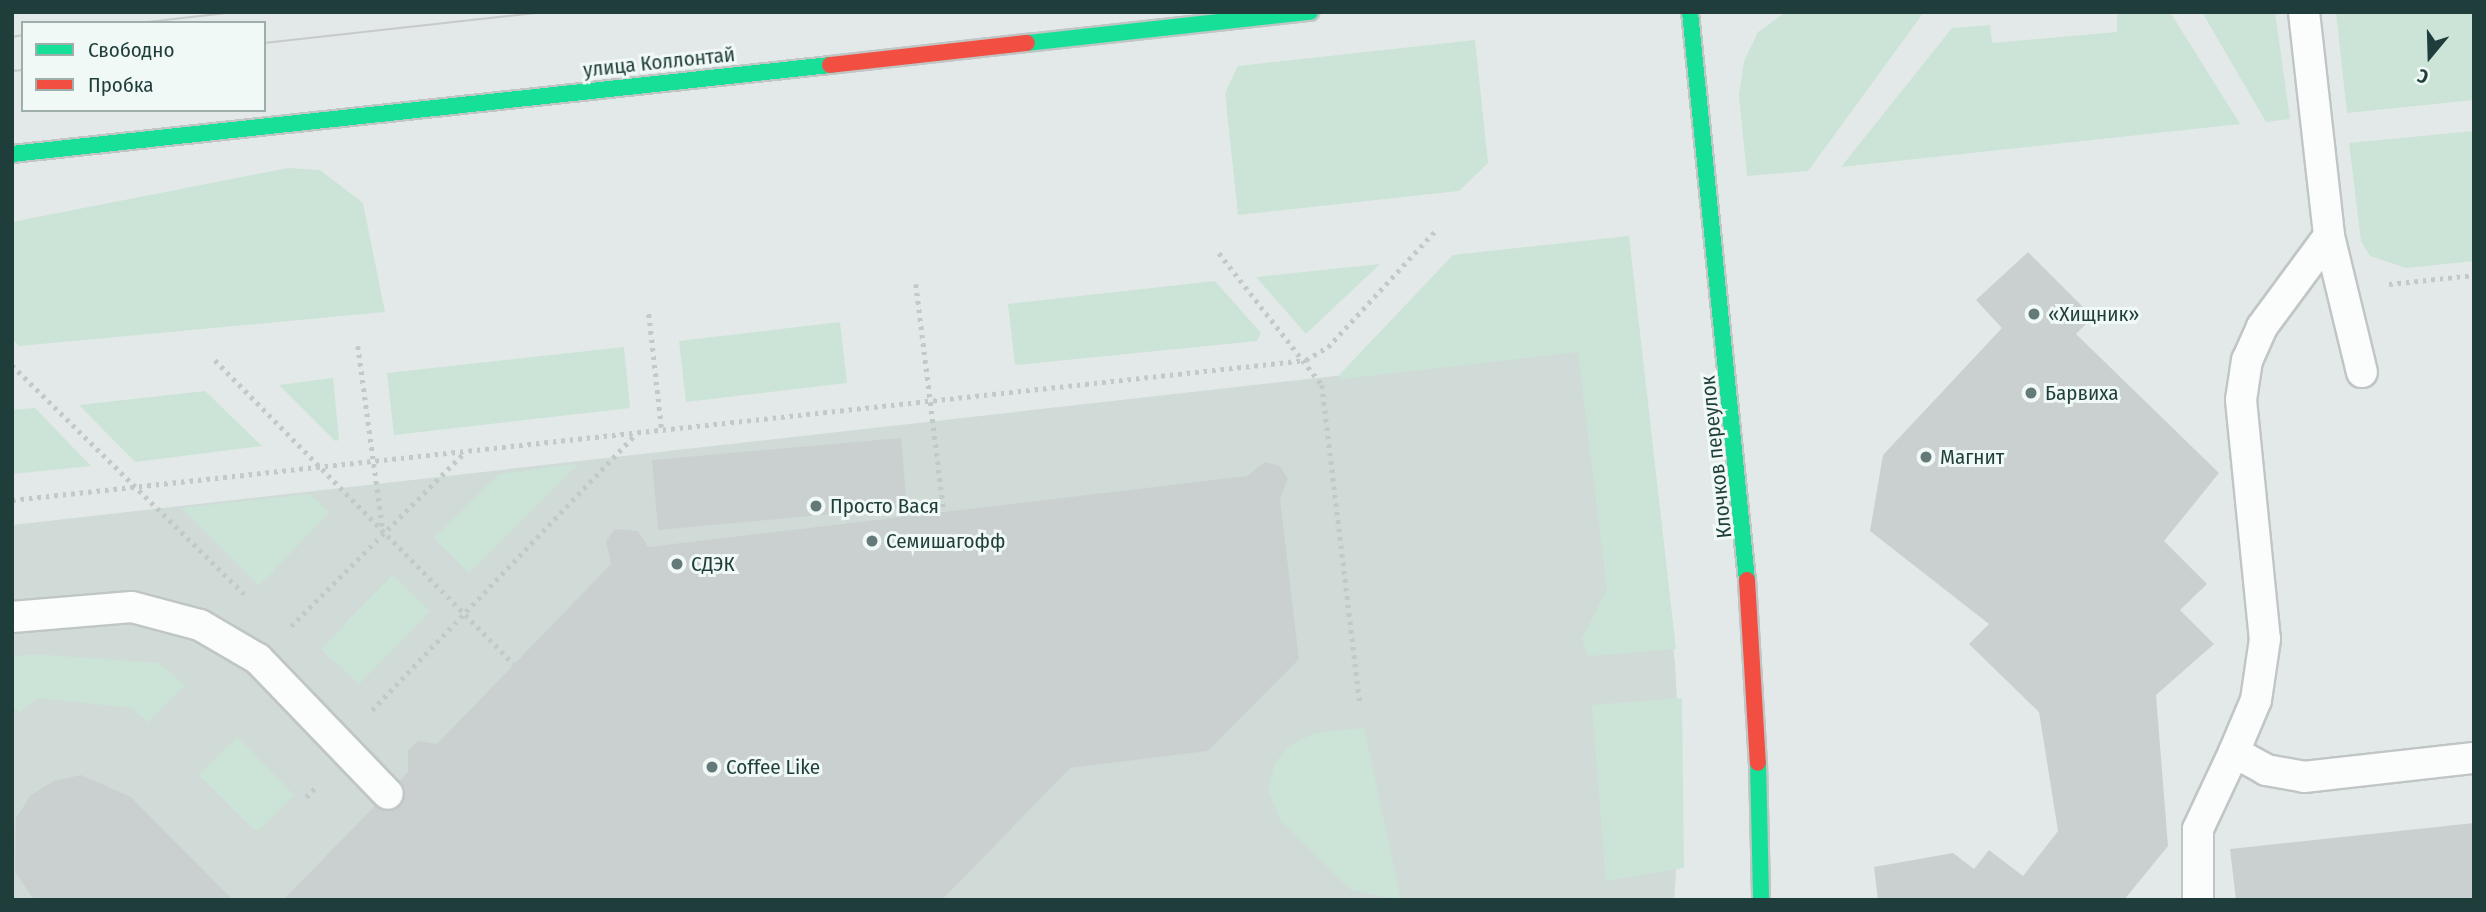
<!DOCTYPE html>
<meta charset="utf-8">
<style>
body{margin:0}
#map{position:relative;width:2486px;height:912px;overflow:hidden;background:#e3e9e8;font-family:"Fira Sans Condensed",sans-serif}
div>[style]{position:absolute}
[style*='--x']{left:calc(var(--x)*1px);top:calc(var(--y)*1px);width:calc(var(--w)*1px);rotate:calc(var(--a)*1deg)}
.built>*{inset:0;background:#d0dbd8}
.green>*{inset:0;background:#cbe4d7}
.building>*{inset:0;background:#cad0cf}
.path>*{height:4.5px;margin-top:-2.25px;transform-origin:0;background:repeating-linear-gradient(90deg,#c0cac7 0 3.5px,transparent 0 8.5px)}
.roads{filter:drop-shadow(2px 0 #c0c6c5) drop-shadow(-2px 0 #c0c6c5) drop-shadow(0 2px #c0c6c5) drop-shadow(0 -2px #c0c6c5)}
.lane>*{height:30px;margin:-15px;padding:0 15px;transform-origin:15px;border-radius:15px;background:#fbfcfc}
.fast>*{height:16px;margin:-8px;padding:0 8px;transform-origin:8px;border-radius:8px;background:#16e098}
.jam>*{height:16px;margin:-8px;padding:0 8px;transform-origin:8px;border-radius:8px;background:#f24e42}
.tram>*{height:2px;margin:-1px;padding:0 1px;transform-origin:1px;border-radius:1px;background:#c6cbca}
.dots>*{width:19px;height:19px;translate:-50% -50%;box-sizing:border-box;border:4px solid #f1f9f6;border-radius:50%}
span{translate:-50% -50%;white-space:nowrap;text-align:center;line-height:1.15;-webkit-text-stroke:6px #f1f9f6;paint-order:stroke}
.street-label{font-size:21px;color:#1f3e3b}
.poi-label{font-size:21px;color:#1f3e3b}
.left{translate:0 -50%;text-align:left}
.frame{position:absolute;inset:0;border:14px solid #1f3e3b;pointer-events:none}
.legend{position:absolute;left:21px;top:21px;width:245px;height:91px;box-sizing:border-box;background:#f1f9f6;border:2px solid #9daeab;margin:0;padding:9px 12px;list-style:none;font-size:21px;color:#1f3e3b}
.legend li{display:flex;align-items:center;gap:14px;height:35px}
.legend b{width:35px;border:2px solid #9daeab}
.north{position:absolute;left:2395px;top:21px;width:70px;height:70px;-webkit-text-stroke:5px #f1f9f6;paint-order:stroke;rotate:199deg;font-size:19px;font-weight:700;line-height:28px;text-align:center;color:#1f3e3b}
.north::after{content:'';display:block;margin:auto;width:24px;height:32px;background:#1f3e3b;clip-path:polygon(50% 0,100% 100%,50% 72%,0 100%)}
</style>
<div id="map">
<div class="built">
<div style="clip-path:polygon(1636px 342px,1675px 664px,1682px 790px,1674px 900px,12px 900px,12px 525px)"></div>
</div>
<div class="green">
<div style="clip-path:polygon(1786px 12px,1924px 12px,1808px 171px,1747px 176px,1739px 95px,1744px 61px,1758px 32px)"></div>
<div style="clip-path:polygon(2170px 12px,2240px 124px,1841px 167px,1952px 28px,1990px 25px,1992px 43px,2117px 32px,2117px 14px)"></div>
<div style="clip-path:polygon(2202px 12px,2275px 12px,2290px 119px,2266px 122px)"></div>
<div style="clip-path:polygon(2336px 12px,2474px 12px,2474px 100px,2347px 113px)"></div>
<div style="clip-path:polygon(1475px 40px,1488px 163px,1459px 191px,1238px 215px,1225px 93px,1238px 66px)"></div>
<div style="clip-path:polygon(2474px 131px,2474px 261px,2406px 268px,2370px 256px,2361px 241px,2349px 143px)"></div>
<div style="clip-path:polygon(288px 168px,320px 170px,363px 203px,385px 312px,19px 346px,12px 339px,12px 222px)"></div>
<div style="clip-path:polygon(1629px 236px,1676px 649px,1588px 656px,1582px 639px,1607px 589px,1578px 352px,1341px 379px,1340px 374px,1453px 255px)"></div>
<div style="clip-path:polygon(1380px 264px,1306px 334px,1256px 277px)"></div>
<div style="clip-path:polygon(1215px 281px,1261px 333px,1257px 341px,1015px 365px,1008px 304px)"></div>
<div style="clip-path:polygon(840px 322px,847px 383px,686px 402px,679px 341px)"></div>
<div style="clip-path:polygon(624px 347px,630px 408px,394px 435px,387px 373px)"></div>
<div style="clip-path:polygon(333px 378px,339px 440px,335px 441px,279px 385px)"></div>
<div style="clip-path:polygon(205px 391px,262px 446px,135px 462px,79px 405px)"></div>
<div style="clip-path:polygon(35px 408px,91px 466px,12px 474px,12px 410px)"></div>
<div style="clip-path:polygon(578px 464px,469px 573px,434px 538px,499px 474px)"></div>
<div style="clip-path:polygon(310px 494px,329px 512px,259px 586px,181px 508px)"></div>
<div style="clip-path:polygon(392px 575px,430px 611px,359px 684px,321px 649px)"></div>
<div style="clip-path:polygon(33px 654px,159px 663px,185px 686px,148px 722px,132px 708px,37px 698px,19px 713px,12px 705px,12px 657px)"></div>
<div style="clip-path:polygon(1682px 698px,1684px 868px,1606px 881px,1592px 705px)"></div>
<div style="clip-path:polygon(1364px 728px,1401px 900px,1351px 890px,1280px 820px,1268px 789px,1275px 763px,1289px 746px,1315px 733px)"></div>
<div style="clip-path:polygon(237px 737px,294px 795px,257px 832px,199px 775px)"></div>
</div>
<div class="building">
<div style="clip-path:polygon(2028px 252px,2093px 317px,2076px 334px,2219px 473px,2164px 541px,2207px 584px,2180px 610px,2214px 644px,2156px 695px,2168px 846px,2124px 900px,1878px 900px,1874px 867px,1953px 853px,1974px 869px,1989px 850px,2023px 876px,2058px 831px,2039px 712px,1969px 644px,1989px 624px,1870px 531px,1883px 455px,2002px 328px,1976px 300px)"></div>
<div style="clip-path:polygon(901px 438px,907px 507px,658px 530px,652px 460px)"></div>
<div style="clip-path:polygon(1265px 462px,1280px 466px,1288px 479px,1280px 499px,1299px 659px,1208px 751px,1070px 768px,942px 900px,283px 900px,408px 772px,408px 750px,418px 741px,437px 744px,611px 564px,606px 541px,615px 529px,638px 531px,648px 547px,1247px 476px)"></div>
<div style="clip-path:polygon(81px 775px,131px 797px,233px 900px,34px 900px,15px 872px,16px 818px,31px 795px,54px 781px)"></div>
<div style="clip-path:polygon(2474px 823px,2474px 900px,2236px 900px,2230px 849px)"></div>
</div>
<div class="path">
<div style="--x:1219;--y:253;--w:167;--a:52"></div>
<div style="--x:1322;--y:385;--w:319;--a:83.2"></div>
<div style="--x:916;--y:284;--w:230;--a:83"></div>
<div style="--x:2389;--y:284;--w:85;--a:-6"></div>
<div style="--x:649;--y:314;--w:119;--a:83.7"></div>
<div style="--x:358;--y:346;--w:188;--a:82.3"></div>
<div style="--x:215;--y:360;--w:426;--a:45.5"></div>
<div style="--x:12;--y:365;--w:326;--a:44.6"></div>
<div style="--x:12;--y:500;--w:1302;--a:-6.17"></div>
<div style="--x:1306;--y:360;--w:26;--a:-31"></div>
<div style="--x:1328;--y:347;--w:161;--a:-47.3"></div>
<div style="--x:291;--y:626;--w:243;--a:-45"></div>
<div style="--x:372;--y:710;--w:379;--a:-46.3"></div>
<div style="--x:306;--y:797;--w:14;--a:-45"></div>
</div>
<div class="roads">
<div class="lane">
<div style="--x:2304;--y:12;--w:225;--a:83.6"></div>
<div style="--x:2329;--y:236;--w:113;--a:126.4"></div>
<div style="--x:2262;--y:327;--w:36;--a:114"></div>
<div style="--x:2247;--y:360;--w:40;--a:98.5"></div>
<div style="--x:2241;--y:400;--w:240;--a:84.3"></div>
<div style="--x:2265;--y:639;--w:62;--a:98.4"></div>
<div style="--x:2256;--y:700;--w:56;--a:112.9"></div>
<div style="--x:2234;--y:752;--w:37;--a:29"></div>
<div style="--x:2266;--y:770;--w:39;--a:10"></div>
<div style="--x:2304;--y:777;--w:171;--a:-6.4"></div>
<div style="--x:2329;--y:236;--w:140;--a:76.4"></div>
<div style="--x:12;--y:617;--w:120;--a:-4.8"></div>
<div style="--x:132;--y:607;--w:70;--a:14.8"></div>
<div style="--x:200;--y:625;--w:67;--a:30.4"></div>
<div style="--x:258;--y:659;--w:187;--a:46.1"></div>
<div style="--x:2198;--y:900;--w:71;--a:-90"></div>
<div style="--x:2198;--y:829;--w:85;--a:-64.9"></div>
</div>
<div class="fast">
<div style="--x:1690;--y:12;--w:571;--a:84.27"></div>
<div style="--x:1027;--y:43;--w:285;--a:-6.3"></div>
<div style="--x:12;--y:154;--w:823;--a:-6.21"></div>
<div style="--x:1758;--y:763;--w:137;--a:88.7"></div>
</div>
<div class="jam">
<div style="--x:830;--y:65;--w:198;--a:-6.4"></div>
<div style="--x:1747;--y:580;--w:183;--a:86.6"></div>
</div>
</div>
<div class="tram">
<div style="--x:139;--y:23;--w:97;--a:-6.5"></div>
<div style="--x:12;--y:37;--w:11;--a:-10"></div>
<div style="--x:264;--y:43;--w:281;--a:-6.3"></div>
<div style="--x:12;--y:71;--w:11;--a:-5"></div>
</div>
<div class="dots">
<div style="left:2034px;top:314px;background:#647a78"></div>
<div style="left:2031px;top:393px;background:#647a78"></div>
<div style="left:1926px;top:457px;background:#647a78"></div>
<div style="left:816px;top:506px;background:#647a78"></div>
<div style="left:872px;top:541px;background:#647a78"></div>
<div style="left:677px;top:564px;background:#647a78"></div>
<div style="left:712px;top:767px;background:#647a78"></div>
</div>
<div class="street-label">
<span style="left:659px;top:62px;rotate:-6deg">улица Коллонтай</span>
<span style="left:1716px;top:457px;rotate:-96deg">Клочков переулок</span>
</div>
<div class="poi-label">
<span class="left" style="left:2048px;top:314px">«Хищник»</span>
<span class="left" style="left:2045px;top:393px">Барвиха</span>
<span class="left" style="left:1940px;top:457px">Магнит</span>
<span class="left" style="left:830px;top:506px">Просто Вася</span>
<span class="left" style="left:886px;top:541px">Семишагофф</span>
<span class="left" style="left:691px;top:564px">СДЭК</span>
<span class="left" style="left:726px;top:767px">Coffee Like</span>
</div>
<div class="frame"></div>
<ul class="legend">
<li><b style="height:9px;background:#16e098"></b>Свободно</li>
<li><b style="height:9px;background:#f24e42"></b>Пробка</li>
</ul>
<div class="north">С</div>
</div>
